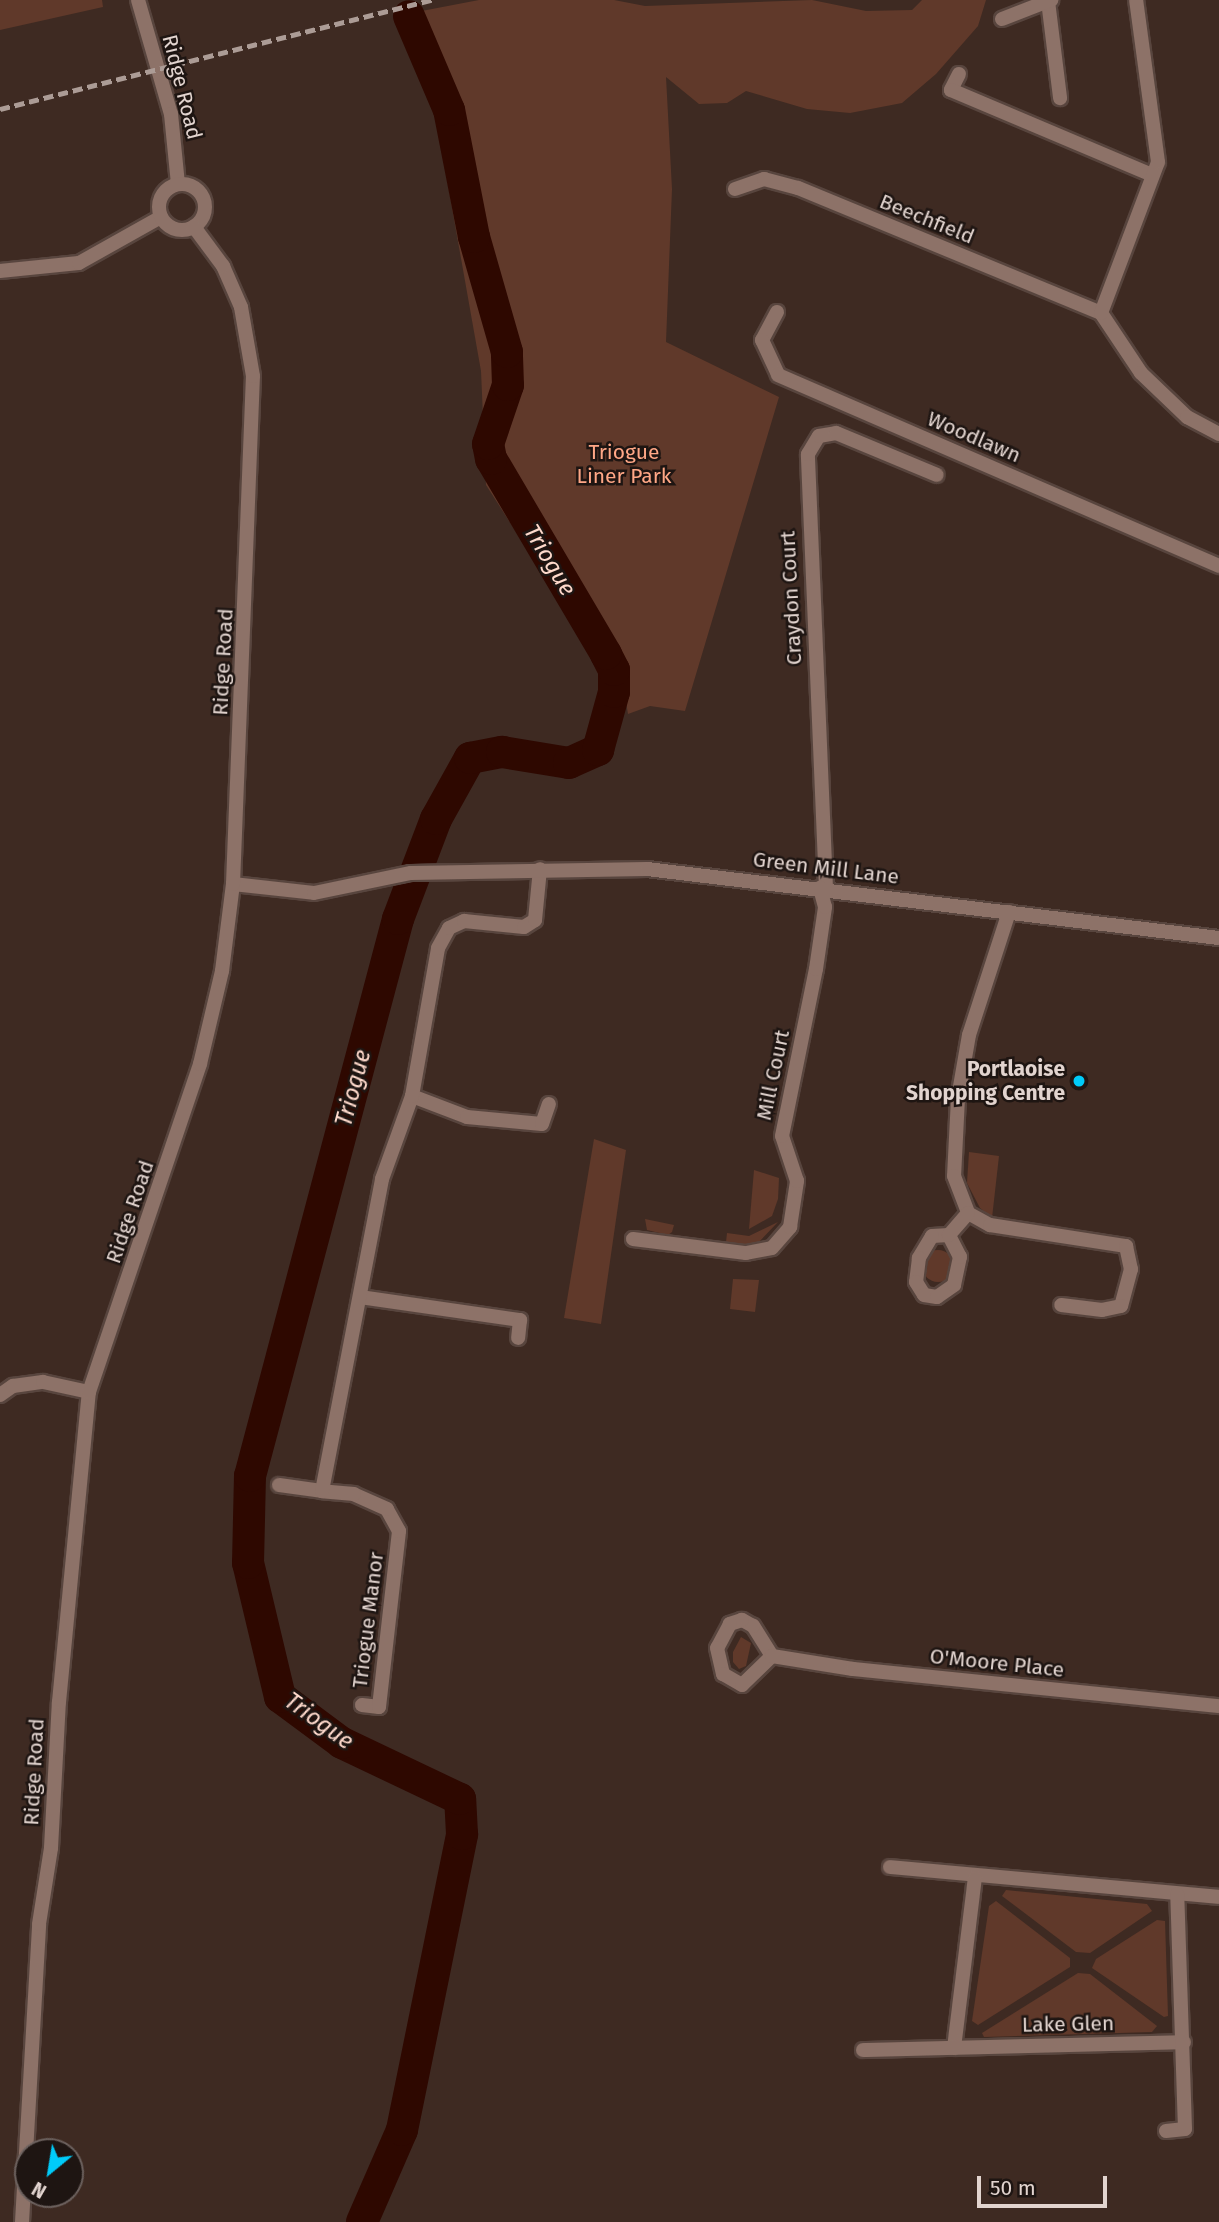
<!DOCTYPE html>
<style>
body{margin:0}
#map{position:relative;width:1219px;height:2222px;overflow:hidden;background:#3e2a22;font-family:"Fira Sans",sans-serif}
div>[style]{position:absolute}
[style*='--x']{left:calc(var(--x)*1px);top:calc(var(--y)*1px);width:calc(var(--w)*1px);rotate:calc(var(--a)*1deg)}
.green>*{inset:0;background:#60392a}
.round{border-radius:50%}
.river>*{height:32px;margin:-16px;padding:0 16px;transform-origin:16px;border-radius:16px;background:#2e0800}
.roads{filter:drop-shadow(2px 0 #58453e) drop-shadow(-2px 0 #58453e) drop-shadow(0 2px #58453e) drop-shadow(0 -2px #58453e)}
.minor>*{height:14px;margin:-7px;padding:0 7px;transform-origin:7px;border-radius:7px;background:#8d7268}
.tertiary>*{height:14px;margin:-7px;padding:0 7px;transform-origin:7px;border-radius:7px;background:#8d7268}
.tertiary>.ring{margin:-7px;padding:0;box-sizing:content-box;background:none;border:14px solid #8d7268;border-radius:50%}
.rail>*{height:5px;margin-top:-2.5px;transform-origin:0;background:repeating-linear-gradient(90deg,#ac9c96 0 10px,transparent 0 15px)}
.dots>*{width:19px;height:19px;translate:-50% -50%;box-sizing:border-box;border:4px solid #1e1512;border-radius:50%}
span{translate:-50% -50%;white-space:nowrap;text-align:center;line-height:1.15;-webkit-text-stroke:5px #1e1512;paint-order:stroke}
.street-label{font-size:21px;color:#e2d4cf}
.park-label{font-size:21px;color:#ffa786}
.poi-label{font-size:21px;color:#e2d4cf;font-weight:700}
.right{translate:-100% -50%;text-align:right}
.water-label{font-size:23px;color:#fed9cb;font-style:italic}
.north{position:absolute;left:14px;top:2138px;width:70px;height:70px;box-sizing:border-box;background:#1e1512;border:2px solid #6c615e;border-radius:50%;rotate:210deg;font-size:19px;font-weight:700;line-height:28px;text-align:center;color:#e2d4cf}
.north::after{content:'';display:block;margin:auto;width:24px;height:32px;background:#00cbf9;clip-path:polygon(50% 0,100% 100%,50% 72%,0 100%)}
.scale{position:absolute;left:977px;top:2176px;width:130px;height:32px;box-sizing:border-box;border:4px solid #e2d4cf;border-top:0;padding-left:9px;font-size:21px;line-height:24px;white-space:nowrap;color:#e2d4cf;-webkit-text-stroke:5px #1e1512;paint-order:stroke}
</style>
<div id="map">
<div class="green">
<div style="clip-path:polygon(0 0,102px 0,103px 7px,0 30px)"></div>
<div style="clip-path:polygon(479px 0,614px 0,645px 6px,812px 0,866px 11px,912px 10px,922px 0,986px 0,978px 26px,936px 74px,902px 103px,850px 113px,807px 109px,746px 91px,727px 103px,699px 104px,666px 77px,672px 189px,666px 342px,779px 397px,685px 711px,650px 706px,628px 714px,624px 691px,606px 672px,486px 485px,481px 371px,435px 112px,406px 14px)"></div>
<div style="clip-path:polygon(594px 1139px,626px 1150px,601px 1324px,564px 1318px)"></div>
<div style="clip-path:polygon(969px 1152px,999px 1156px,992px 1218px,980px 1208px,967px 1183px)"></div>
<div style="clip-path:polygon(754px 1170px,779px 1178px,778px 1199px,772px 1216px,749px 1229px)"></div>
<div style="clip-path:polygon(645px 1219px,674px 1225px,672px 1232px,668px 1235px,647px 1230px)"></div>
<div style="clip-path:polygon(778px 1222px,758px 1243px,731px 1246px,726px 1242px,727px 1233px,749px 1236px)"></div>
<div class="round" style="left:922px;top:1250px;width:32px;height:32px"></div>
<div style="clip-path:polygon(733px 1279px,759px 1280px,755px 1312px,730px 1309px)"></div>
<div style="clip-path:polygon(741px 1637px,751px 1643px,746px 1666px,739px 1669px,733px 1662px,733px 1652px)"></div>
<div style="clip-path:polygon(1006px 1890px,1147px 1904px,1152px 1911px,1090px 1953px,1076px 1952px,1002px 1896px)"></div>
<div style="clip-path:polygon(996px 1901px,1070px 1958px,1070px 1967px,978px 2025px,972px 2021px,989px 1906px)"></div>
<div style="clip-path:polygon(1157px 1920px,1165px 1921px,1168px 2016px,1164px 2017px,1092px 1968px,1096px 1959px)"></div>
<div style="clip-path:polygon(1078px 1973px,1090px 1974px,1157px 2026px,1152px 2032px,984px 2037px,982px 2033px)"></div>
</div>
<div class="river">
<div style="--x:362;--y:2222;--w:100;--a:-66.5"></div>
<div style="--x:402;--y:2130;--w:302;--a:-78.5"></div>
<div style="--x:462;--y:1834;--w:35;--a:-93"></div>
<div style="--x:460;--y:1799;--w:131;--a:-154.6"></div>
<div style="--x:342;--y:1743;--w:77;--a:-143.4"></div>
<div style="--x:280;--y:1697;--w:138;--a:-103.4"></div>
<div style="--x:248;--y:1563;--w:87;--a:-88.7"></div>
<div style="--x:250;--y:1476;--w:576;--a:-75.12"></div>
<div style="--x:398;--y:919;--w:107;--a:-69.2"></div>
<div style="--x:436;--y:819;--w:70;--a:-60.9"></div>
<div style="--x:470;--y:758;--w:33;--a:-11"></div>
<div style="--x:502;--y:752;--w:68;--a:9.3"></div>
<div style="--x:569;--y:763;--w:32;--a:-24"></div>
<div style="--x:598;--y:750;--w:60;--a:-74.6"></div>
<div style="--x:614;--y:692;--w:22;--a:-90"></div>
<div style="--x:614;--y:670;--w:18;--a:-117"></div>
<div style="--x:606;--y:654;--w:226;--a:-120.5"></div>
<div style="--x:491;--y:459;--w:15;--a:-101"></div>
<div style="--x:488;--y:444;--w:62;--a:-71.3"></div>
<div style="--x:508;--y:385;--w:33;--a:-92"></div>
<div style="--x:507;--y:352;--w:120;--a:-106"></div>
<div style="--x:474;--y:237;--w:129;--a:-101.1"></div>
<div style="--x:449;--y:110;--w:102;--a:-113.1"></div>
</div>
<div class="roads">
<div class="minor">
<div style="--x:1048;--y:1;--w:98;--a:82.9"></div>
<div style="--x:1002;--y:19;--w:53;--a:-21.2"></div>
<div style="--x:959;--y:74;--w:18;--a:117"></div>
<div style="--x:951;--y:90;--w:218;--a:22.9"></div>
<div style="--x:735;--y:189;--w:31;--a:-19"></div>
<div style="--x:764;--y:179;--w:35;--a:15"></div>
<div style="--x:798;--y:188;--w:328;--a:22.4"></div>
<div style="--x:1101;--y:313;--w:72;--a:56.3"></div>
<div style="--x:1141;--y:373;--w:64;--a:43.7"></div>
<div style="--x:1187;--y:417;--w:36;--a:28"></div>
<div style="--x:0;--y:271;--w:79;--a:-5.8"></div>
<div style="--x:79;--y:263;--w:94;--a:-29.3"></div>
<div style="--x:777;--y:312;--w:32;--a:118"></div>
<div style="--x:762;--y:340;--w:38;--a:65"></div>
<div style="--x:778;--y:375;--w:481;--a:23.4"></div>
<div style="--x:1101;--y:313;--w:161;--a:-69.3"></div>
<div style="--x:1158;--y:162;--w:163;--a:-97.7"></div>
<div style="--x:826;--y:888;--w:434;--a:-92.4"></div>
<div style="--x:808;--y:454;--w:21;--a:-59"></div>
<div style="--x:819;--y:436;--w:17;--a:-10"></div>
<div style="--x:836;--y:433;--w:109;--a:22.6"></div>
<div style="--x:1009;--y:912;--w:129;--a:108"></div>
<div style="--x:969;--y:1035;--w:64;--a:99.9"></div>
<div style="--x:958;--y:1098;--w:78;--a:92.9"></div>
<div style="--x:954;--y:1176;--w:40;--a:69"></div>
<div style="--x:968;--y:1213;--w:25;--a:29"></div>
<div style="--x:990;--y:1225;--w:138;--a:8.8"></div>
<div style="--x:1126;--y:1246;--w:24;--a:78"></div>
<div style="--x:1131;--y:1269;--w:38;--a:105"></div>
<div style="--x:1121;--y:1306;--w:19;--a:168"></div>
<div style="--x:1102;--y:1310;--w:41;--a:-173"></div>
<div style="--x:412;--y:1096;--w:59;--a:20.9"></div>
<div style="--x:467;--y:1117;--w:75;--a:5.3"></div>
<div style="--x:542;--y:1124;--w:21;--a:-71"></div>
<div style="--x:949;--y:1235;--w:17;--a:177"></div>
<div style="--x:932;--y:1236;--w:26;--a:121"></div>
<div style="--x:919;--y:1258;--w:24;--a:97"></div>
<div style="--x:916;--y:1282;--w:15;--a:58"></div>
<div style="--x:924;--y:1295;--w:13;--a:9"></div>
<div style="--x:937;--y:1297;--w:21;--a:-35"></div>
<div style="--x:954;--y:1285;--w:29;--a:-78"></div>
<div style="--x:960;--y:1257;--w:25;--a:-117"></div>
<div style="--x:949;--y:1235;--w:29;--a:-49"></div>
<div style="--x:633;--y:1239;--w:114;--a:7.1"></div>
<div style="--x:746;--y:1253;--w:26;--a:-11"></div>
<div style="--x:772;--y:1248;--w:28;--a:-49"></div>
<div style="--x:790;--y:1227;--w:47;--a:-81.3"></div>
<div style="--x:797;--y:1181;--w:47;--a:-108.4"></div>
<div style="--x:782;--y:1136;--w:170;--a:-78.5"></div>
<div style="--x:816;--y:969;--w:63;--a:-81.7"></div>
<div style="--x:825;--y:907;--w:20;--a:-105"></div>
<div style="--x:360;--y:1297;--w:162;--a:8.2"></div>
<div style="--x:520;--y:1320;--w:18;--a:96"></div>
<div style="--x:0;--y:1395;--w:16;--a:-35"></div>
<div style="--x:13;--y:1386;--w:30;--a:-8"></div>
<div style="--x:43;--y:1382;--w:47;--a:12.3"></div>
<div style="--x:279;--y:1485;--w:43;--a:7.9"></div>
<div style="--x:772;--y:1656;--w:36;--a:-122"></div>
<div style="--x:753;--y:1626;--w:13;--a:-151"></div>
<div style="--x:742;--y:1620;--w:13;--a:162"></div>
<div style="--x:730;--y:1624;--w:27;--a:118"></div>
<div style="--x:717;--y:1648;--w:27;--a:77"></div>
<div style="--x:723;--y:1674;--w:22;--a:30"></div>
<div style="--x:742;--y:1685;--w:42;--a:-44"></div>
<div style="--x:772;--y:1656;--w:82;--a:9.1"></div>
<div style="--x:853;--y:1669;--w:368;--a:5.8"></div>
<div style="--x:362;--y:1705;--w:17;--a:7"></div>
<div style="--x:379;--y:1707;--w:177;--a:-83.5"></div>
<div style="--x:399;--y:1531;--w:25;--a:-119"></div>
<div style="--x:387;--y:1509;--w:36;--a:-156"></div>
<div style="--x:354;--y:1494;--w:32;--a:-175"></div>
<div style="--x:322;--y:1491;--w:318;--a:-79.1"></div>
<div style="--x:382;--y:1179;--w:88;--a:-70.1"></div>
<div style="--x:412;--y:1096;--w:150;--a:-80"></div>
<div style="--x:438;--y:948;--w:23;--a:-61"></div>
<div style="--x:449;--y:928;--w:17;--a:-25"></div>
<div style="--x:464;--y:921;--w:60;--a:5.7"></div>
<div style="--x:524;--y:927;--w:13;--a:-32"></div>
<div style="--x:535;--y:920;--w:51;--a:-84.4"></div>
<div style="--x:890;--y:1867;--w:330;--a:5.2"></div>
<div style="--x:954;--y:2048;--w:171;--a:-83"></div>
<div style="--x:863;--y:2050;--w:321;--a:-1.4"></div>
<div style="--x:1166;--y:2131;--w:19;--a:-6"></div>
<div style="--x:1185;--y:2129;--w:235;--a:-91.9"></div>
</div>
<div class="tertiary">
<div style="--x:138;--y:0;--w:119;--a:73.9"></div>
<div style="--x:171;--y:114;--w:70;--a:84.3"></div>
<div class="ring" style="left:159px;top:184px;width:32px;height:32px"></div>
<div style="--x:233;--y:884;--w:81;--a:6.3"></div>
<div style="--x:314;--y:893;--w:99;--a:-11.7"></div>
<div style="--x:411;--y:873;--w:236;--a:-1"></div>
<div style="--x:647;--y:869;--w:576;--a:6.88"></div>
<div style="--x:22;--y:2222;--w:298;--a:-86.7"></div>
<div style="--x:39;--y:1924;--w:77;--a:-81"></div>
<div style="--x:51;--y:1848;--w:146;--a:-86.9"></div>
<div style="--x:59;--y:1702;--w:311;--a:-84.5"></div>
<div style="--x:89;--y:1392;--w:346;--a:-71.3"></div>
<div style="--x:200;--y:1064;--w:96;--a:-76.7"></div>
<div style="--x:222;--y:971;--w:88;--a:-82.8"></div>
<div style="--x:233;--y:884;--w:508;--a:-87.75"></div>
<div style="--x:253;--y:376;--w:70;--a:-99.9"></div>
<div style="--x:241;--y:307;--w:45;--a:-113.7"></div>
<div style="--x:223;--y:266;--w:49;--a:-126.6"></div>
</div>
</div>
<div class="rail">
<div style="--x:0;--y:109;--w:446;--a:-14.2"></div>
</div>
<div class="dots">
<div style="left:1079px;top:1081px;background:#00cbf9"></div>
</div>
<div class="street-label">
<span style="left:182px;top:87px;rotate:76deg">Ridge Road</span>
<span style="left:927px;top:219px;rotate:22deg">Beechfield</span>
<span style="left:974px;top:437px;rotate:23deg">Woodlawn</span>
<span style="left:791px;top:598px;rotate:-93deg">Craydon Court</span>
<span style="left:223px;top:662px;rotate:-87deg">Ridge Road</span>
<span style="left:826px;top:868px;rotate:7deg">Green Mill Lane</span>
<span style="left:773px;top:1075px;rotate:-78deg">Mill Court</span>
<span style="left:130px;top:1212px;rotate:-71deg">Ridge Road</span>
<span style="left:368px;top:1620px;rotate:-83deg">Triogue Manor</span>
<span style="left:997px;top:1663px;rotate:6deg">O'Moore Place</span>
<span style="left:34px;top:1772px;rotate:-87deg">Ridge Road</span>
<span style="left:1068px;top:2024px;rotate:-1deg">Lake Glen</span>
</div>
<div class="park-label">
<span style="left:624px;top:464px">Triogue<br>Liner Park</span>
</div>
<div class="poi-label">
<span class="right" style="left:1065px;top:1081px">Portlaoise<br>Shopping Centre</span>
</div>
<div class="water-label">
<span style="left:550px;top:560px;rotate:59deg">Triogue</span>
<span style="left:353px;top:1088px;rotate:-75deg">Triogue</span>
<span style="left:319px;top:1721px;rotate:36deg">Triogue</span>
</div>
<div class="north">N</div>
<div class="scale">50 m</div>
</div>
